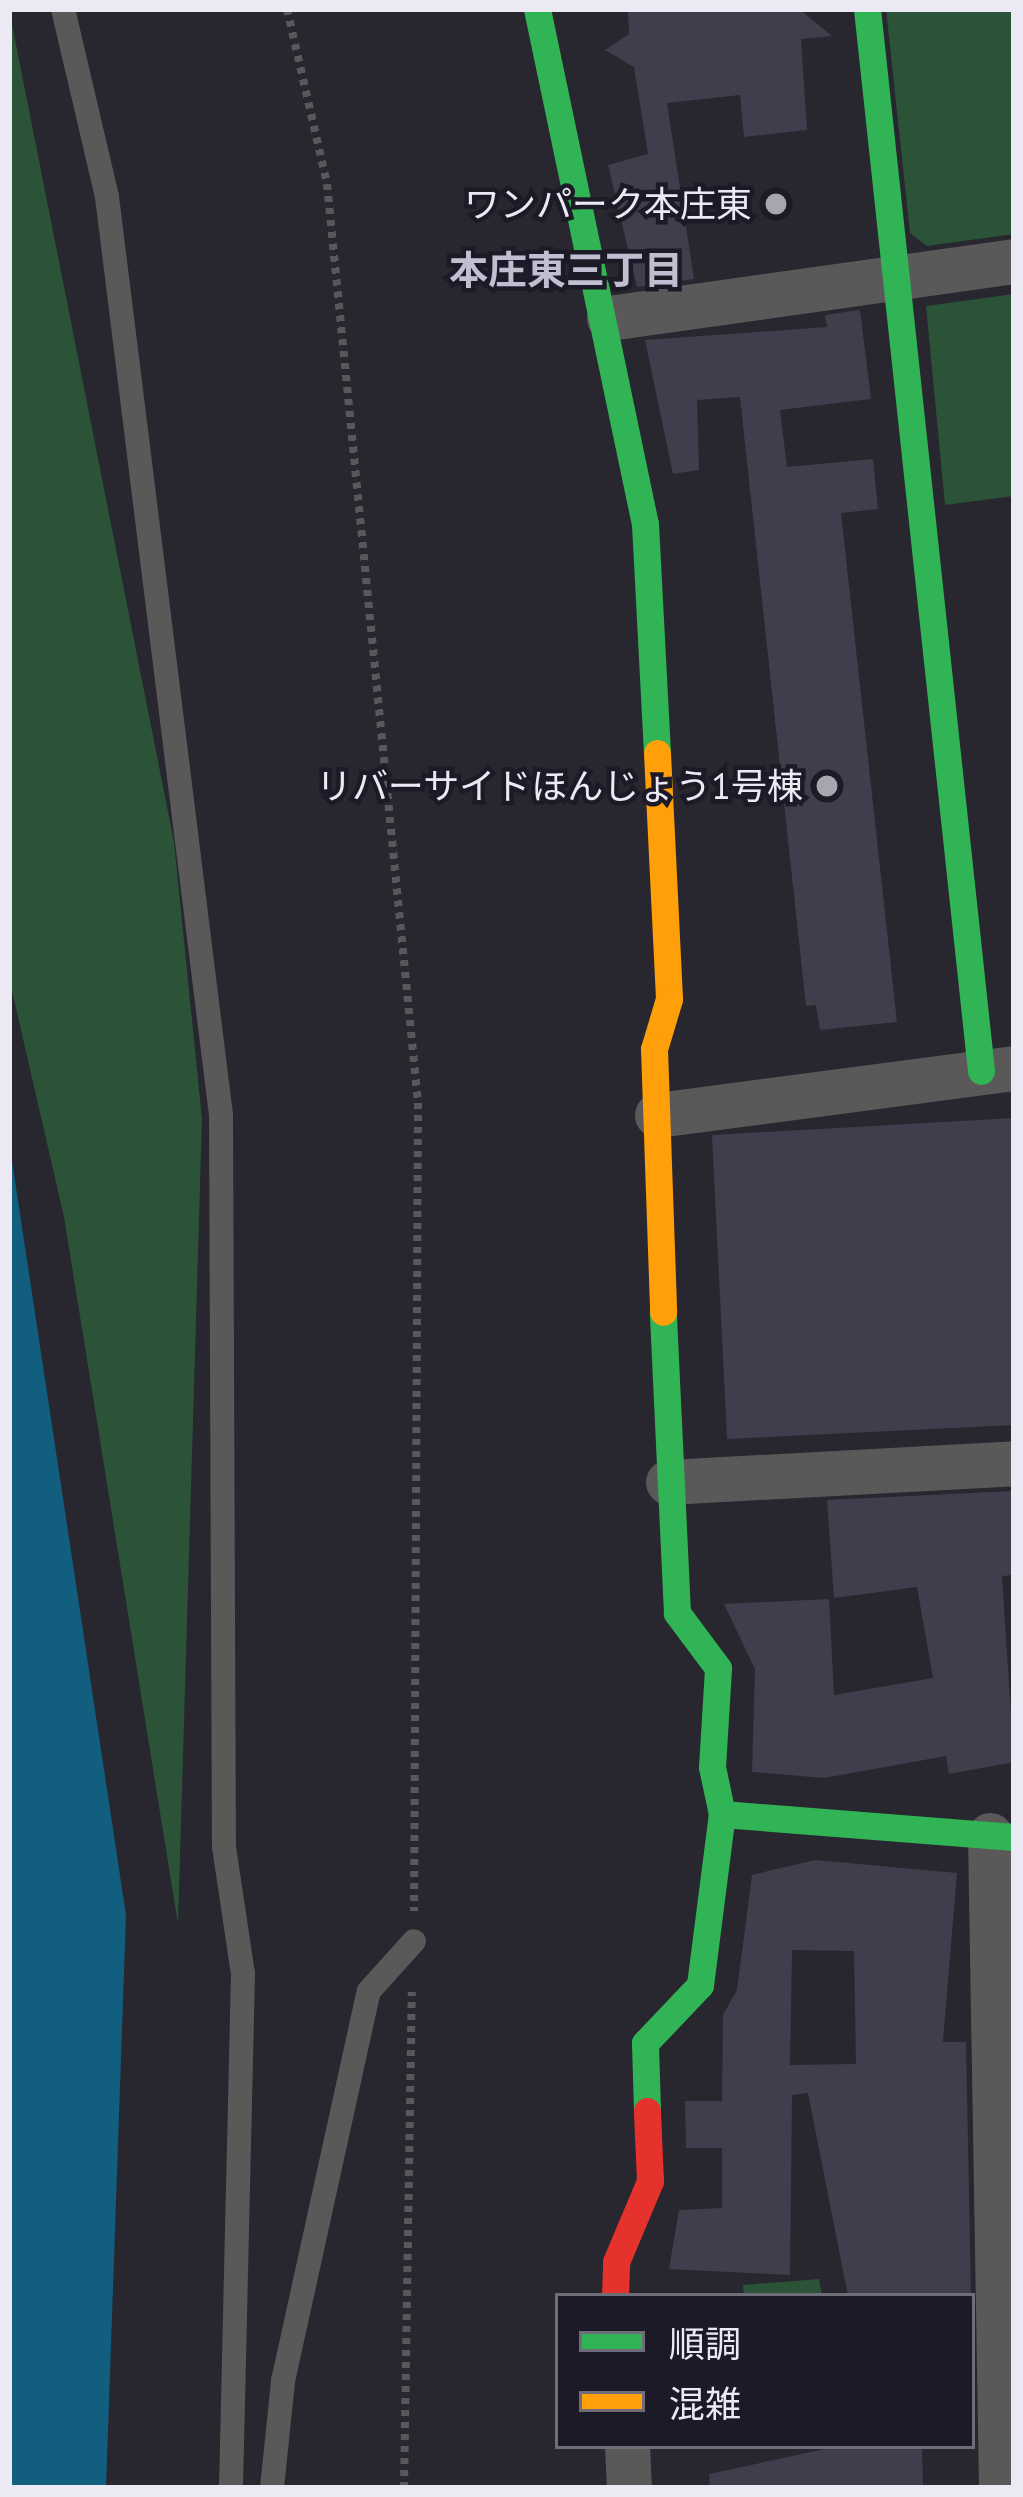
<!DOCTYPE html>
<meta charset="utf-8">
<style>
body{margin:0}
#map{position:relative;width:1023px;height:2497px;overflow:hidden;background:#28262e;font-family:"PT Sans","Noto Sans JP",sans-serif}
div>[style]{position:absolute}
[style*='--x']{left:calc(var(--x)*1px);top:calc(var(--y)*1px);width:calc(var(--w)*1px);rotate:calc(var(--a)*1deg)}
.green>*{inset:0;background:#2a5337}
.water>*{inset:0;background:#115e7f}
.building>*{inset:0;background:#403e4d}
.path>*{height:8px;margin-top:-4px;transform-origin:0;background:repeating-linear-gradient(90deg,#585759 0 6px,transparent 0 12px)}
.lane>*{height:24px;margin:-12px;padding:0 12px;transform-origin:12px;border-radius:12px;background:#5a5859}
.street>*{height:45px;margin:-22.5px;padding:0 22.5px;transform-origin:22.5px;border-radius:22.5px;background:#5a5859}
.fast>*{height:27px;margin:-13.5px;padding:0 13.5px;transform-origin:13.5px;border-radius:13.5px;background:#30b455}
.slow>*{height:27px;margin:-13.5px;padding:0 13.5px;transform-origin:13.5px;border-radius:13.5px;background:#ff9f0a}
.jam>*{height:27px;margin:-13.5px;padding:0 13.5px;transform-origin:13.5px;border-radius:13.5px;background:#e5322d}
.dots>*{width:33px;height:33px;translate:-50% -50%;box-sizing:border-box;border:6px solid #1d1a27;border-radius:50%}
span{translate:-50% -50%;white-space:nowrap;text-align:center;line-height:1.15;-webkit-text-stroke:9px #1d1a27;paint-order:stroke}
.poi-label{font-size:36px;color:#ebe9f3}
.right{translate:-100% -50%;text-align:right}
.neighbourhood-label{font-size:39px;color:#c1bed1;font-weight:700}
.frame{position:absolute;inset:0;border:12px solid #ebe9f3;pointer-events:none}
.legend{position:absolute;left:555px;top:2293px;width:420px;height:156px;box-sizing:border-box;background:#1d1a27;border:3px solid #6f6d79;margin:0;padding:15px 21px;list-style:none;font-size:36px;color:#ebe9f3}
.legend li{display:flex;align-items:center;gap:24px;height:60px}
.legend b{width:60px;border:3px solid #6f6d79}
</style>
<div id="map">
<div class="green">
<div style="clip-path:polygon(9px 9px,174px 842px,202px 1119px,178px 1924px,64px 1217px,9px 978px)"></div>
<div style="clip-path:polygon(886px 9px,1014px 9px,1014px 234px,927px 246px,910px 233px)"></div>
<div style="clip-path:polygon(1014px 294px,1014px 496px,945px 505px,926px 306px)"></div>
<div style="clip-path:polygon(819px 2279px,822px 2296px,744px 2296px,743px 2285px)"></div>
</div>
<div class="water">
<div style="clip-path:polygon(9px 1141px,126px 1915px,106px 2488px,9px 2488px)"></div>
</div>
<div class="building">
<div style="clip-path:polygon(628px 9px,799px 9px,832px 36px,801px 39px,807px 130px,744px 137px,740px 95px,667px 103px,694px 279px,637px 287px,608px 165px,648px 154px,634px 67px,605px 50px,629px 34px)"></div>
<div style="clip-path:polygon(860px 310px,871px 399px,780px 410px,787px 467px,873px 459px,878px 509px,841px 513px,897px 1022px,820px 1030px,816px 1005px,806px 1006px,740px 397px,697px 400px,699px 470px,673px 474px,645px 340px,827px 327px,825px 315px)"></div>
<div style="clip-path:polygon(1014px 1118px,1014px 1425px,727px 1439px,712px 1135px)"></div>
<div style="clip-path:polygon(1014px 1491px,1014px 1575px,1002px 1576px,1014px 1762px,949px 1774px,946px 1756px,824px 1778px,752px 1772px,755px 1669px,724px 1604px,829px 1599px,834px 1695px,933px 1678px,917px 1587px,834px 1598px,827px 1500px)"></div>
<div style="clip-path:polygon(evenodd,815px 1860px,957px 1873px,943px 2042px,966px 2042px,971px 2296px,848px 2296px,808px 2093px,792px 2095px,790px 2275px,669px 2269px,679px 2210px,722px 2208px,722px 2148px,686px 2148px,685px 2101px,722px 2101px,723px 2015px,737px 1990px,752px 1875px,815px 1860px,792px 1950px,854px 1951px,856px 2064px,790px 2065px,792px 1950px)"></div>
<div style="clip-path:polygon(839px 2446px,922px 2446px,923px 2488px,710px 2488px,709px 2474px)"></div>
</div>
<div class="path">
<div style="--x:287;--y:9;--w:180;--a:77.1"></div>
<div style="--x:327;--y:184;--w:923;--a:84.34"></div>
<div style="--x:418;--y:1103;--w:808;--a:90.28"></div>
<div style="--x:404;--y:2488;--w:496;--a:-89.1"></div>
</div>
<div class="lane">
<div style="--x:63;--y:9;--w:193;--a:76.8"></div>
<div style="--x:107;--y:197;--w:925;--a:82.92"></div>
<div style="--x:221;--y:1115;--w:732;--a:89.77"></div>
<div style="--x:224;--y:1847;--w:128;--a:81.5"></div>
<div style="--x:243;--y:1974;--w:514;--a:91.34"></div>
<div style="--x:272;--y:2488;--w:108;--a:-84.1"></div>
<div style="--x:283;--y:2381;--w:399;--a:-77.6"></div>
<div style="--x:369;--y:1991;--w:67;--a:-48"></div>
</div>
<div class="street">
<div style="--x:609;--y:318;--w:409;--a:-8"></div>
<div style="--x:657;--y:1115;--w:360;--a:-7.5"></div>
<div style="--x:668;--y:1482;--w:347;--a:-3.1"></div>
<div style="--x:990;--y:1835;--w:653;--a:89.03"></div>
<div style="--x:627;--y:2446;--w:42;--a:87.3"></div>
</div>
<div class="fast">
<div style="--x:537;--y:9;--w:526;--a:78.16"></div>
<div style="--x:645;--y:524;--w:229;--a:87"></div>
<div style="--x:867;--y:9;--w:1068;--a:83.87"></div>
<div style="--x:722;--y:1814;--w:293;--a:4.5"></div>
<div style="--x:647;--y:2111;--w:68;--a:-91.7"></div>
<div style="--x:645;--y:2043;--w:80;--a:-46.5"></div>
<div style="--x:700;--y:1985;--w:172;--a:-82.7"></div>
<div style="--x:722;--y:1814;--w:48;--a:-102"></div>
<div style="--x:712;--y:1767;--w:99;--a:-86.5"></div>
<div style="--x:718;--y:1668;--w:69;--a:-126.7"></div>
<div style="--x:677;--y:1613;--w:301;--a:-92.7"></div>
</div>
<div class="slow">
<div style="--x:657;--y:753;--w:246;--a:87.2"></div>
<div style="--x:669;--y:999;--w:52;--a:106.7"></div>
<div style="--x:654;--y:1049;--w:263;--a:88"></div>
</div>
<div class="jam">
<div style="--x:615;--y:2296;--w:34;--a:-88"></div>
<div style="--x:616;--y:2262;--w:88;--a:-67.2"></div>
<div style="--x:650;--y:2181;--w:70;--a:-92.5"></div>
</div>
<div class="dots">
<div style="left:776px;top:204px;background:#a7a5ae"></div>
<div style="left:827px;top:786px;background:#a7a5ae"></div>
</div>
<div class="poi-label">
<span class="right" style="left:752px;top:204px">ワンパーク本庄東</span>
<span class="right" style="left:803px;top:786px">リバーサイドほんじょう1号棟</span>
</div>
<div class="neighbourhood-label">
<span style="left:566px;top:270px">本庄東三丁目</span>
</div>
<div class="frame"></div>
<ul class="legend">
<li><b style="height:15px;background:#30b455"></b>順調</li>
<li><b style="height:15px;background:#ff9f0a"></b>混雑</li>
</ul>
</div>
